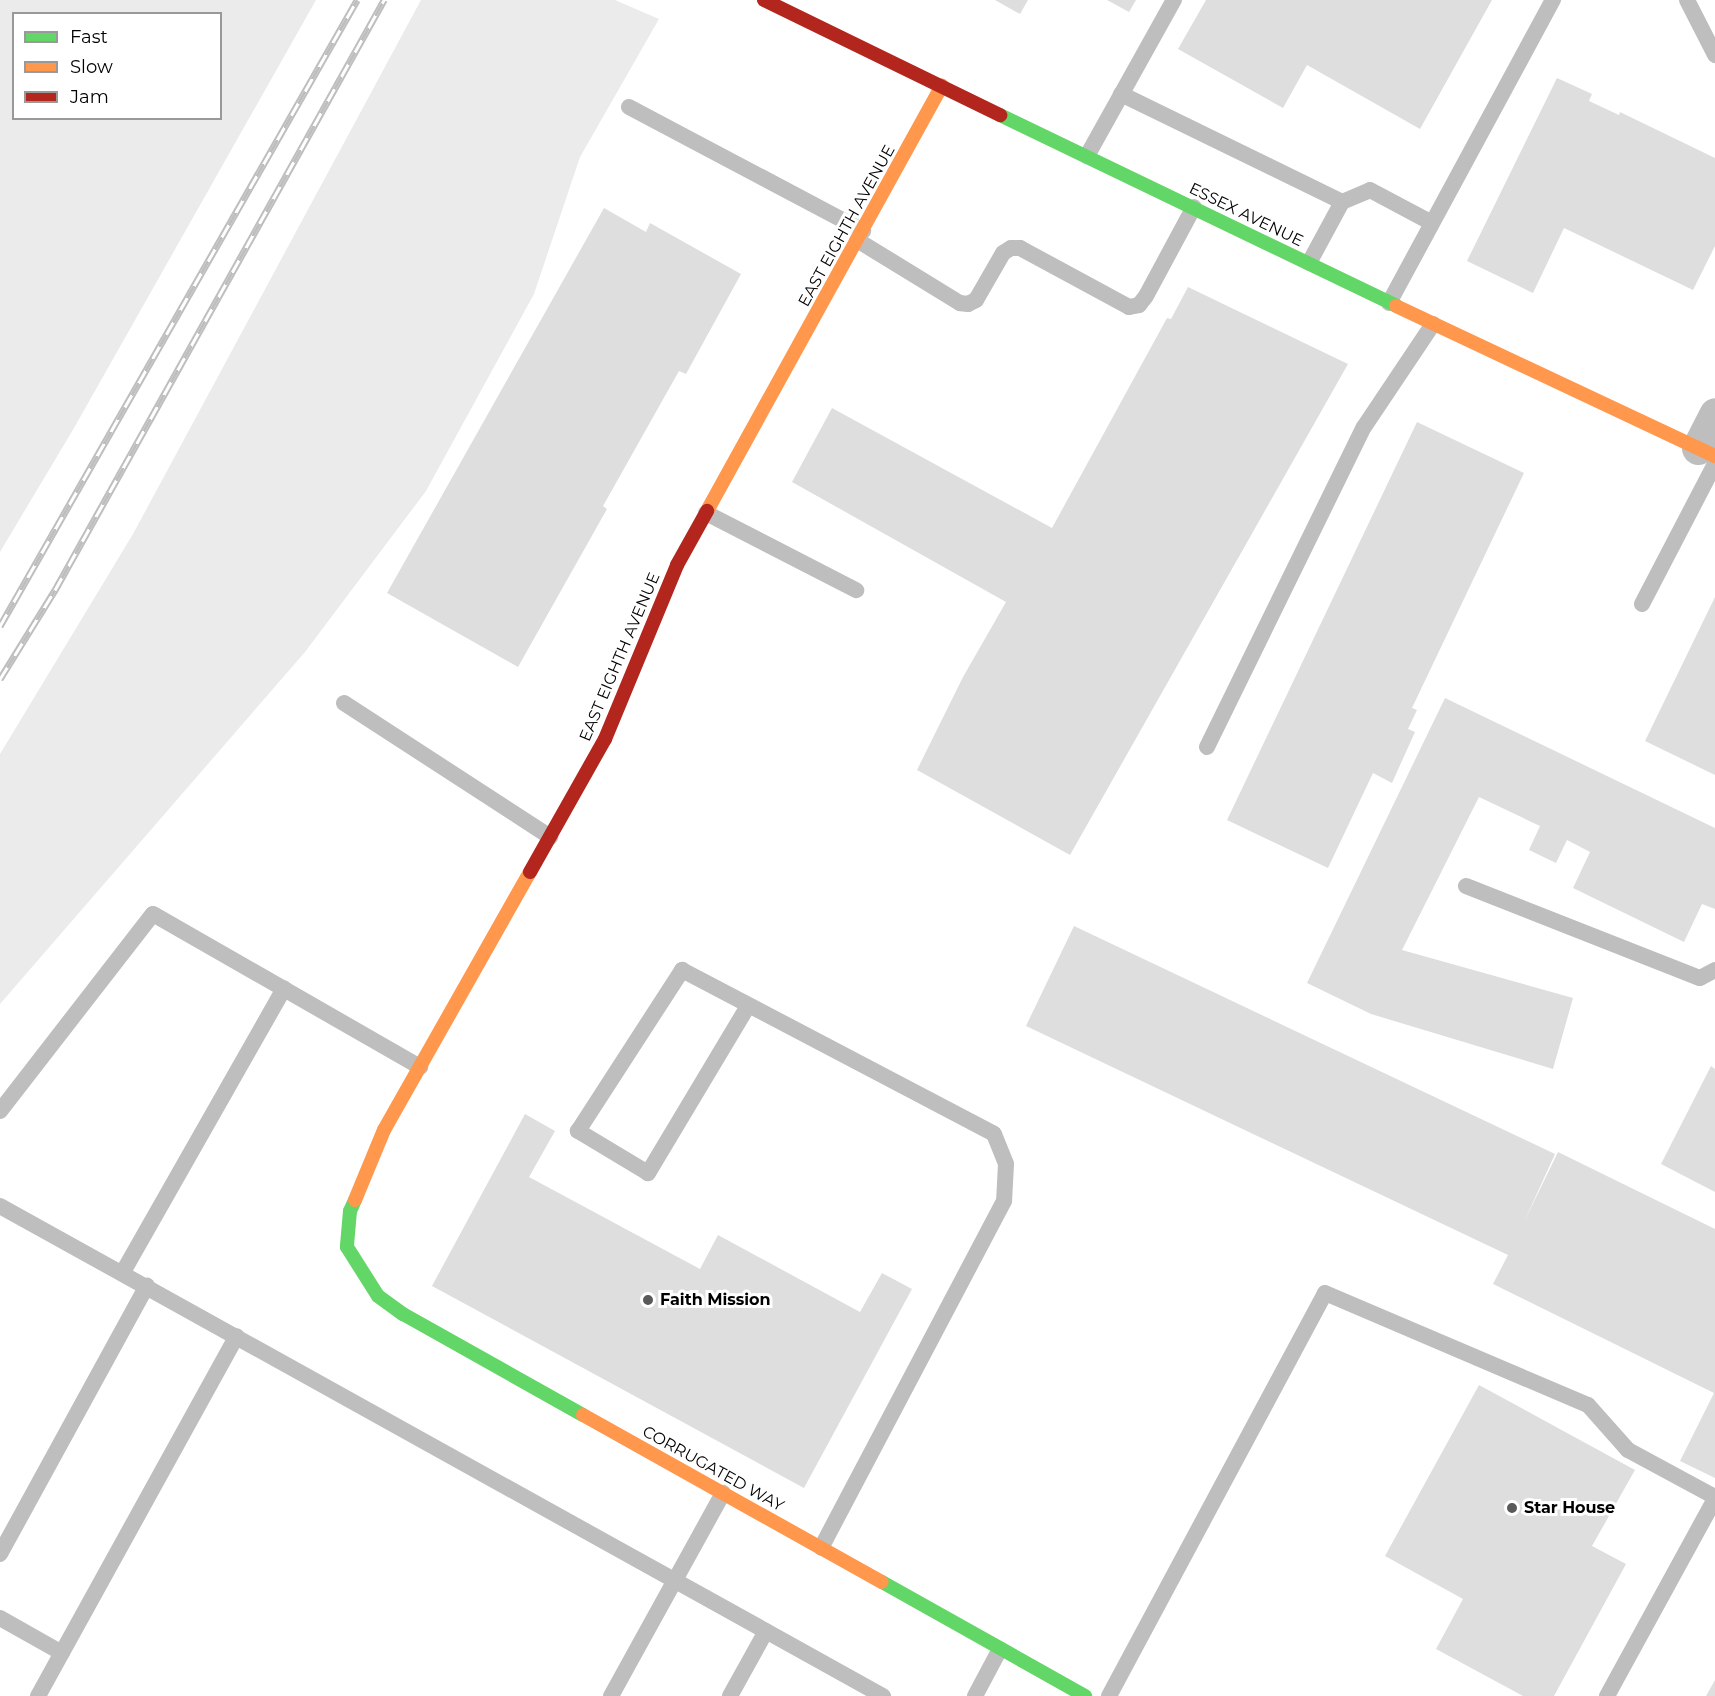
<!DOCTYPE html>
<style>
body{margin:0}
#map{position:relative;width:1715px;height:1696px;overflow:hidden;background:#fff;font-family:Montserrat,sans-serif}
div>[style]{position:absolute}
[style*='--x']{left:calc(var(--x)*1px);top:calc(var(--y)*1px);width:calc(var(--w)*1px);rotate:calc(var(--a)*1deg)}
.green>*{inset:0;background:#ebebeb}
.building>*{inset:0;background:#dedede}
.lane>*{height:16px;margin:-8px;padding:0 8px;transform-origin:8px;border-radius:8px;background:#bebebe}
.street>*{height:33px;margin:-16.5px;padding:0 16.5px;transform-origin:16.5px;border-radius:16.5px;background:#bebebe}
.fast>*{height:14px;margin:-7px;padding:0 7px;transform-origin:7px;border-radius:7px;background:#63d668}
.slow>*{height:14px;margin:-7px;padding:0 7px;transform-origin:7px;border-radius:7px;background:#ff974d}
.jam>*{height:14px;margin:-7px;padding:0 7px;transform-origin:7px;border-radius:7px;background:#b3261e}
.rail>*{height:7px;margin-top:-3.5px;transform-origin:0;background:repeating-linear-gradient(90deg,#fff 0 14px,#bebebe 0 28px);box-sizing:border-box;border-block:2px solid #bebebe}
.dots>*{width:16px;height:16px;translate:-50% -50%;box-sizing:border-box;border:3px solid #fff;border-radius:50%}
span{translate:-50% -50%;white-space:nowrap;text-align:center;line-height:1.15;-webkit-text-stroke:6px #fff;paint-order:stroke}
.street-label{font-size:16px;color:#000}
.poi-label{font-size:16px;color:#000;font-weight:700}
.left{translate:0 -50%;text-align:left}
.legend{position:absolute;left:12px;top:12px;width:210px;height:108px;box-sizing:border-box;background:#fff;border:2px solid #999;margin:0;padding:8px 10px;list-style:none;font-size:18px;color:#000}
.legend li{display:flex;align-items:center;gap:12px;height:30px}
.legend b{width:30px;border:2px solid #999}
</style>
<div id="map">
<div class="green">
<div style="clip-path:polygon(evenodd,0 0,316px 0,74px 428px,0 552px,0 0,14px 14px,220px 14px,220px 118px,14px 118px,14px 14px)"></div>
<div style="clip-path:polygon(421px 0,615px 0,659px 19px,580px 157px,534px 294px,426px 491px,305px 652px,0 1004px,0 754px,133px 534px)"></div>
</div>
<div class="building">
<div style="clip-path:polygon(995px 0,1028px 0,1020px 14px)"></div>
<div style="clip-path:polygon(1107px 0,1136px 0,1129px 12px)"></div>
<div style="clip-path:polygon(1206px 0,1492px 0,1420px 129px,1307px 65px,1283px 108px,1178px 49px)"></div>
<div style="clip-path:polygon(1557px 78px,1592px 94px,1589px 101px,1619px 115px,1620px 112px,1715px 158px,1715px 246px,1693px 290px,1564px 228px,1533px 293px,1467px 261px)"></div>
<div style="clip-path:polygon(604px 208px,646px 232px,650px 223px,741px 274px,686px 374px,679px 371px,603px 506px,607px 509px,518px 667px,387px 593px)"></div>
<div style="clip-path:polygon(1188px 287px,1348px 364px,1070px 855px,917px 770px,963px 677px,1006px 602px,792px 482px,832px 408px,1052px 528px,1167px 318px,1171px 319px)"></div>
<div style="clip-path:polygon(1417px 422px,1524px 473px,1412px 708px,1417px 710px,1408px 729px,1415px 732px,1392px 783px,1373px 773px,1328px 868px,1227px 820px)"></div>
<div style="clip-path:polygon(1715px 597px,1715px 775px,1645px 741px)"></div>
<div style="clip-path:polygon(1445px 698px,1715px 828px,1715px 909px,1702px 904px,1684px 942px,1573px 888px,1590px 852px,1567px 840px,1556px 863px,1529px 850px,1540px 826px,1479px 797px,1402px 950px,1573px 998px,1553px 1069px,1371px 1014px,1307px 983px)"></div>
<div style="clip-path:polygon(1074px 926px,1555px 1154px,1524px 1222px,1558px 1152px,1715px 1229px,1715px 1478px,1680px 1461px,1714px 1393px,1493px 1284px,1508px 1255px,1026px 1026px)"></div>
<div style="clip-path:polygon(1711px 1066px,1715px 1069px,1715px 1192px,1661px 1164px)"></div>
<div style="clip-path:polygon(525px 1114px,555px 1131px,529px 1177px,700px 1269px,718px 1235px,860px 1312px,882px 1273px,912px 1289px,804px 1488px,432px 1286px)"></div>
<div style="clip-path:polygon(1479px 1385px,1635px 1470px,1592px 1546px,1626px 1564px,1554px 1696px,1523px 1696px,1436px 1649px,1463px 1599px,1385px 1556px)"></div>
<div style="clip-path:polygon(1715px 1680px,1715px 1696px,1706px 1696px)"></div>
</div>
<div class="lane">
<div style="--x:1687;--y:0;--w:62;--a:63"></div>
<div style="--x:1121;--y:94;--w:246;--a:26"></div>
<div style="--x:1342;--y:202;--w:69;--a:118.4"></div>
<div style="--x:629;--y:107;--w:265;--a:27.9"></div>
<div style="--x:1087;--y:156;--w:179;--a:-60.9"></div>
<div style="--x:1342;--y:202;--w:30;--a:-23"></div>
<div style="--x:1370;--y:190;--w:70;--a:28"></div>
<div style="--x:857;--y:240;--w:121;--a:31.5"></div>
<div style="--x:960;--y:303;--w:8;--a:7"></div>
<div style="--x:968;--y:304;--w:9;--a:-27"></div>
<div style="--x:976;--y:300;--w:54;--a:-60.1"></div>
<div style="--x:1003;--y:253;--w:9;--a:-32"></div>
<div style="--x:1011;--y:248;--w:9;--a:0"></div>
<div style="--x:1020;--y:248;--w:124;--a:28.4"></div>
<div style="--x:1129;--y:307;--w:10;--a:-11"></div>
<div style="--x:1139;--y:305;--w:11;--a:-52"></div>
<div style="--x:1146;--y:296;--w:101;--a:-61.7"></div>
<div style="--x:1389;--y:303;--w:345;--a:-61.6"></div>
<div style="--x:706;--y:513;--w:169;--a:27.2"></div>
<div style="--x:1642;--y:604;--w:158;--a:-62.5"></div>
<div style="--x:344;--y:703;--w:246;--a:33"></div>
<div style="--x:1207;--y:747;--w:356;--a:-63.9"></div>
<div style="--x:1364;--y:427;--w:124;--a:-56.2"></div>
<div style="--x:1466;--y:886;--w:251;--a:21.5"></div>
<div style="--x:1700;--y:978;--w:17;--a:-28"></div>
<div style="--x:748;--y:1006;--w:195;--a:120.9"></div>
<div style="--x:648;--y:1173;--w:82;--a:-149"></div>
<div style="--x:578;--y:1131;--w:192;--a:-57.1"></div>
<div style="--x:682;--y:970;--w:352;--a:27.7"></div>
<div style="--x:994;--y:1134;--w:32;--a:68"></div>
<div style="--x:1006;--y:1164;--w:37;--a:93"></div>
<div style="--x:1004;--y:1201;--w:392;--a:117.8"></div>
<div style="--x:0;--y:1111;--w:249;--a:-52.2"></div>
<div style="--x:153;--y:914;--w:308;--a:29.8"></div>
<div style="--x:0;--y:1206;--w:1010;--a:29.03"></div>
<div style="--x:123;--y:1272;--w:326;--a:-60.4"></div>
<div style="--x:0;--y:1554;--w:306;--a:-61.3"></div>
<div style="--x:0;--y:1618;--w:71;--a:29.4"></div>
<div style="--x:38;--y:1696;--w:411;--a:-61.1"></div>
<div style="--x:611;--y:1696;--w:232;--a:-61.1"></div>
<div style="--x:730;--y:1696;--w:74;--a:-61"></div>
<div style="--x:975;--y:1696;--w:53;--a:-62"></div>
<div style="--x:1109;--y:1696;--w:457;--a:-61.8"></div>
<div style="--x:1325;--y:1293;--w:286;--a:23.1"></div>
<div style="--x:1588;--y:1405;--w:60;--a:48.4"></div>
<div style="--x:1628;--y:1450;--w:99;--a:28.4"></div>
<div style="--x:1607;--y:1696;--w:225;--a:-61.3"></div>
</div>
<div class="street">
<div style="--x:1698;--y:448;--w:38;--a:-63"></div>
</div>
<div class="fast">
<div style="--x:1000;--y:115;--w:440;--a:25.7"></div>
<div style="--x:355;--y:1200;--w:12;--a:114"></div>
<div style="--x:350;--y:1211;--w:36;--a:95"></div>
<div style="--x:347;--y:1247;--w:58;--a:57.7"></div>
<div style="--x:378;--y:1296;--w:31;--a:36"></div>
<div style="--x:403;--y:1314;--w:206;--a:29.3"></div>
<div style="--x:882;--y:1582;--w:233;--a:29.3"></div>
</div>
<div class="slow">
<div style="--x:1396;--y:306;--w:353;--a:25.2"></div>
<div style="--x:707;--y:511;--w:486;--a:-61.1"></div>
<div style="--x:355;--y:1200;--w:76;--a:-67.5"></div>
<div style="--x:384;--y:1130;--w:296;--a:-60.5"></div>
<div style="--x:583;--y:1415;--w:342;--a:29.2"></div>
</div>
<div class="jam">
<div style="--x:764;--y:0;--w:263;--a:26"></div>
<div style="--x:530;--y:872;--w:153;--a:-60.6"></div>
<div style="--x:605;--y:739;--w:188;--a:-67.5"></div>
<div style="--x:677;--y:565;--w:62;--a:-60.9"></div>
</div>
<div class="rail">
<div style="--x:0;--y:626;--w:721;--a:-60.3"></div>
<div style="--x:0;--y:679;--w:105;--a:-58.3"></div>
<div style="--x:55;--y:590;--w:676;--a:-60.85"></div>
</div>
<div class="dots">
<div style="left:648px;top:1300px;background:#595959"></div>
<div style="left:1512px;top:1508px;background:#595959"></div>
</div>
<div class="street-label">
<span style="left:1246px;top:215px;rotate:26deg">ESSEX AVENUE</span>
<span style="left:847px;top:226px;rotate:-61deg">EAST EIGHTH AVENUE</span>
<span style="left:620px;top:657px;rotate:-67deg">EAST EIGHTH AVENUE</span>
<span style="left:713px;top:1469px;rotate:29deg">CORRUGATED WAY</span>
</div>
<div class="poi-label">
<span class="left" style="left:660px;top:1300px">Faith Mission</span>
<span class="left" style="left:1524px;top:1508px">Star House</span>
</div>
<ul class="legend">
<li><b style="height:8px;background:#63d668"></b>Fast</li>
<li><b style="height:8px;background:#ff974d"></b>Slow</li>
<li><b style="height:8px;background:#b3261e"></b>Jam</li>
</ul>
</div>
